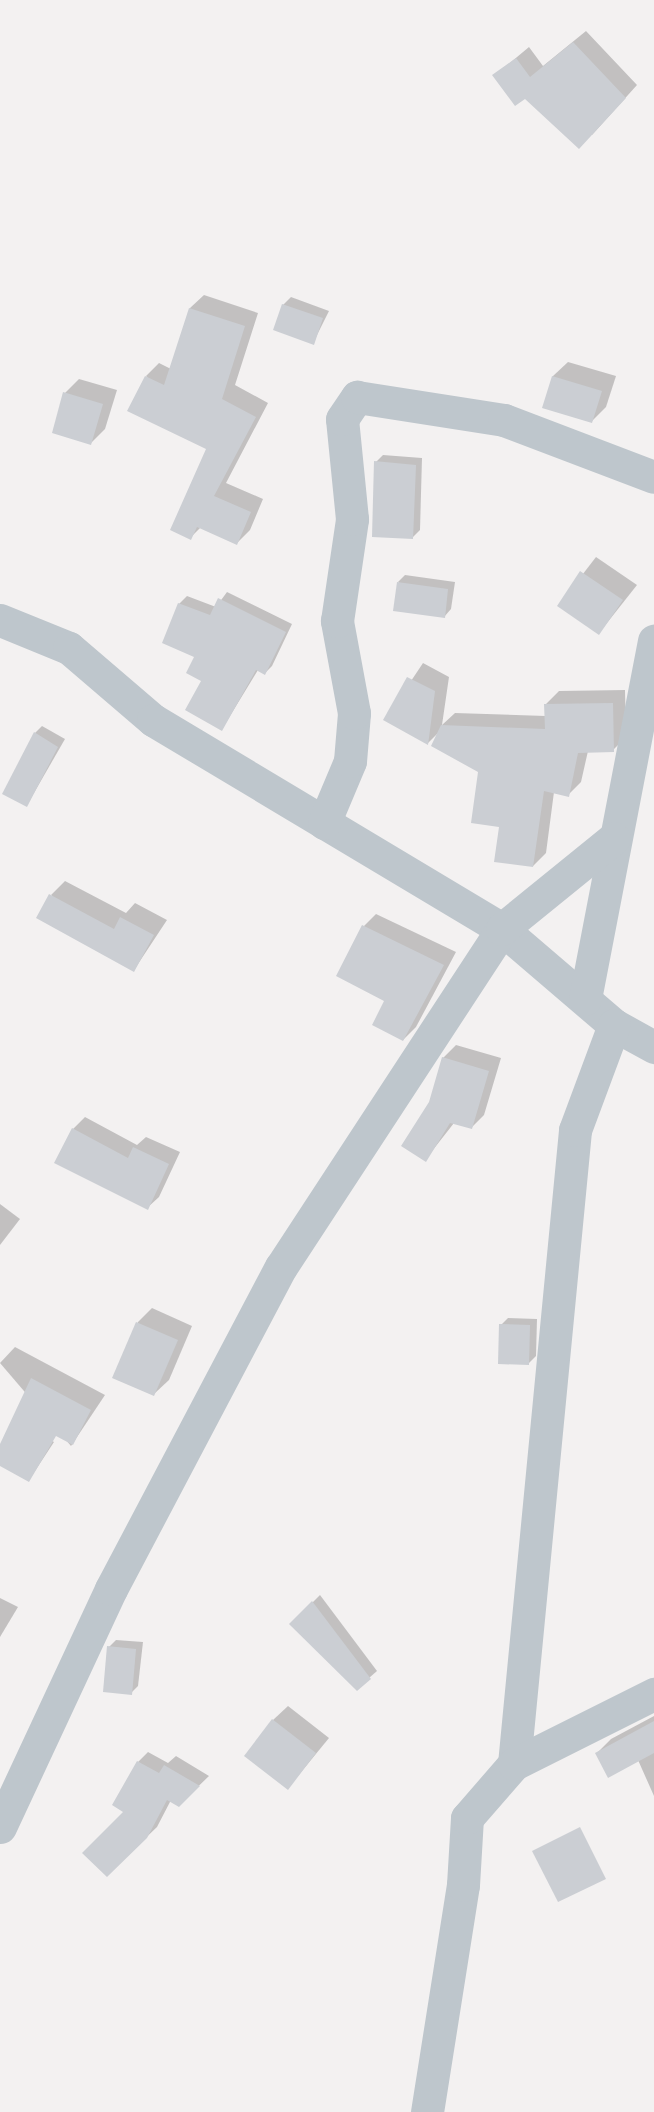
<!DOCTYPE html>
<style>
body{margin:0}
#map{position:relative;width:654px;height:2112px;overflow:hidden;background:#f3f1f1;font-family:"Fira Sans",sans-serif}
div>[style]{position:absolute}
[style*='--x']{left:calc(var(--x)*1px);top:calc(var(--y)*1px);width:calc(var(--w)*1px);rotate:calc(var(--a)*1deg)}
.shadow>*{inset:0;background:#0003}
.building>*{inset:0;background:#cbced3}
.street>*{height:33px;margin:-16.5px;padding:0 16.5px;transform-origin:16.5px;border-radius:16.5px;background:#bec6cc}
span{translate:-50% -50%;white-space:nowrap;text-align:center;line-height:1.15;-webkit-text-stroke:5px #fff;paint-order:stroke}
</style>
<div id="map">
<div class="shadow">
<div style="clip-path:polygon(586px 31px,637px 85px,592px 135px,494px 76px,529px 47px,543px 66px)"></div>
<div style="clip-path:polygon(204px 295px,258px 313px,235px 385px,268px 403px,226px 483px,263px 499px,250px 530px,237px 543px,201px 527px,190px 538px,208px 449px,146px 376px,159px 363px,171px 369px,190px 308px)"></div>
<div style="clip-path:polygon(291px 297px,329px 311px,313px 343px,283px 305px)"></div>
<div style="clip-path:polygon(568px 362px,616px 376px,606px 407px,591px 422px,544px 407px,553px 376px)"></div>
<div style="clip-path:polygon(79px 379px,117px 390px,105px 429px,91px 443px,65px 393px)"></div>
<div style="clip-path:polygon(383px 455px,422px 458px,420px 530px,412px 538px,376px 462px)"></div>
<div style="clip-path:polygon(596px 557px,637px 585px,599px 633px,559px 605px)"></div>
<div style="clip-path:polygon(405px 575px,455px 582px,451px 609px,444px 617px,398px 582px)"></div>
<div style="clip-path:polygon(227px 592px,292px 624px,272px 666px,265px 673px,258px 670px,222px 729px,179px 604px,187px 596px,216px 607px)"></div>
<div style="clip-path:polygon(423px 663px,449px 677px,442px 725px,455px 713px,546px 716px,546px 704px,559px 691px,625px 690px,626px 737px,613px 750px,588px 751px,581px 782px,568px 795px,554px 792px,546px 853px,533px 866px,500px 826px,480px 771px,439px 732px,428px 743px,385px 720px)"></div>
<div style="clip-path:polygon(42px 726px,65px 739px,27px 805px,35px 733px)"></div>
<div style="clip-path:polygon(65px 881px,126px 913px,135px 903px,167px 920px,134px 970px,51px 895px)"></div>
<div style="clip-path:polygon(376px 914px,456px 952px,416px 1027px,403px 1040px,364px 926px)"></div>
<div style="clip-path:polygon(456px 1045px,501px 1058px,484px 1115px,471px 1128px,454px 1123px,425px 1160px,430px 1103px,443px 1058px)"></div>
<div style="clip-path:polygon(85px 1117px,137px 1145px,146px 1137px,180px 1152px,159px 1197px,147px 1208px,73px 1129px)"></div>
<div style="clip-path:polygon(0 1204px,20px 1219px,0 1245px)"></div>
<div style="clip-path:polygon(152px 1308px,192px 1326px,169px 1380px,154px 1394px,114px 1377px,138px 1322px)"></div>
<div style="clip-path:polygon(508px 1318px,537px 1319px,536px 1356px,529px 1363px,501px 1325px)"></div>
<div style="clip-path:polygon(15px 1347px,105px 1395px,71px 1446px,0 1363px)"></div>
<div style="clip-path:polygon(17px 1422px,54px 1442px,29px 1480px,0 1464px,0 1447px)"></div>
<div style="clip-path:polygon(320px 1595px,377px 1671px,369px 1678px,291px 1624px)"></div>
<div style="clip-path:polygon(0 1598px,18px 1607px,0 1637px)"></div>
<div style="clip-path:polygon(116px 1640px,143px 1642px,138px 1686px,131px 1693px,109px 1647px)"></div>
<div style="clip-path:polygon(288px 1706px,329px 1738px,288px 1788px,273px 1720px)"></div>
<div style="clip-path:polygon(654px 1716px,654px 1796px,638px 1760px,597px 1753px,611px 1739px)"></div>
<div style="clip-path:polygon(148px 1752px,168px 1763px,176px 1756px,209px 1776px,179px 1805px,171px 1800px,157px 1827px,107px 1875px,138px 1762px)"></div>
</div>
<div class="building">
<div style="clip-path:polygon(573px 42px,626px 98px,579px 149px,525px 99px,515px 106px,492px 75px,516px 58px,530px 77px)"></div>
<div style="clip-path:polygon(282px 304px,323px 318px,314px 345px,273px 330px)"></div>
<div style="clip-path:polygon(189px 308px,245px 326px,222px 399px,256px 417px,214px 496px,251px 512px,237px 545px,197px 527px,191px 540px,170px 530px,206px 449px,127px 411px,145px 376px,164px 385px)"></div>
<div style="clip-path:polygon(552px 376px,602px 391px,592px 423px,542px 408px)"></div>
<div style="clip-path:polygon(63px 392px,103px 404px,91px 445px,52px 433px)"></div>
<div style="clip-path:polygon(374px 461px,416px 465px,413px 539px,372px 537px)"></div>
<div style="clip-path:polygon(580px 571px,623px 600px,599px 635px,557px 606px)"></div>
<div style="clip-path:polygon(397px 582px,448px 589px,445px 618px,393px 611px)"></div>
<div style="clip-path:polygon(218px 598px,286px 632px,265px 675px,256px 670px,222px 731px,185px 710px,201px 681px,186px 673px,194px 657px,162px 643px,178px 603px,210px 615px)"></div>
<div style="clip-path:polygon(407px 677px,435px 691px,428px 745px,383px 720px)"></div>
<div style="clip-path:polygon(613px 703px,614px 752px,578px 753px,569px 797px,544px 791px,533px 867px,494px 862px,499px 827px,471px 823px,478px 772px,431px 746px,441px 725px,545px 729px,544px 704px)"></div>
<div style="clip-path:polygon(34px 732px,58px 747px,27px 807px,2px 794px)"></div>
<div style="clip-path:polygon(49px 894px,114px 929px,120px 917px,154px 935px,134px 972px,36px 918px)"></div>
<div style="clip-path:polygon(362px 925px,444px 965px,403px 1041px,372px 1025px,384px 1001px,336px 976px)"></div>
<div style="clip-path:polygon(442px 1057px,489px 1071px,472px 1129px,450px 1123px,426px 1162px,401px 1146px,429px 1102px)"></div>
<div style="clip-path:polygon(72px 1128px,128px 1158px,133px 1147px,169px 1164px,148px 1210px,54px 1163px)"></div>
<div style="clip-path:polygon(136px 1322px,178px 1340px,154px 1396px,112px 1378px)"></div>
<div style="clip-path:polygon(499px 1324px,530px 1325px,529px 1365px,498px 1364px)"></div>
<div style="clip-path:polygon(31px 1378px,91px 1410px,73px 1445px,56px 1436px,29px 1482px,0 1466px,0 1444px)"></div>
<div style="clip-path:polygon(312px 1601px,371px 1679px,357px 1691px,289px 1624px)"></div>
<div style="clip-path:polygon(107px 1646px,136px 1649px,132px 1695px,103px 1692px)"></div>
<div style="clip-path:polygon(272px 1719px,316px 1753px,288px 1790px,244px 1756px)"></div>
<div style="clip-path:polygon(654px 1721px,654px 1753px,608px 1778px,595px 1753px)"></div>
<div style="clip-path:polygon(137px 1761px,159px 1773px,164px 1765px,200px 1786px,179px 1807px,167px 1800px,147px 1838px,107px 1877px,82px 1853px,123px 1812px,112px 1805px)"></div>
<div style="clip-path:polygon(580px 1827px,606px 1879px,558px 1902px,532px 1851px)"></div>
</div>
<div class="street">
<div style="--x:0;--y:620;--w:74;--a:22.1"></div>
<div style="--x:69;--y:648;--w:111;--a:40.6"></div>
<div style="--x:153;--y:720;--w:407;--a:30.9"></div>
<div style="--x:502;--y:929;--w:148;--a:40.6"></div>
<div style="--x:614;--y:1025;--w:46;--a:28.8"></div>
<div style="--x:324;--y:823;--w:67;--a:-67.2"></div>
<div style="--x:350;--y:761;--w:48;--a:-85.2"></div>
<div style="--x:354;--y:713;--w:94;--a:-100.5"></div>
<div style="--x:337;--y:621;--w:103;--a:-81.6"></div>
<div style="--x:352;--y:519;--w:100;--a:-95.7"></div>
<div style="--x:342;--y:419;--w:27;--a:-56"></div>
<div style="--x:357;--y:397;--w:149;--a:8.9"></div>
<div style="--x:504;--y:420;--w:160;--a:20.8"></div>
<div style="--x:585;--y:999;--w:365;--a:-79.1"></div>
<div style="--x:514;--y:1764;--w:637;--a:-84.5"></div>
<div style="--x:575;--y:1130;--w:112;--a:-69.6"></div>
<div style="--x:0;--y:1827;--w:263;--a:-65"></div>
<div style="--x:111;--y:1589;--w:364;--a:-62.2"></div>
<div style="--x:281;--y:1267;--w:404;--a:-56.8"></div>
<div style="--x:502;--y:929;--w:144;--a:-39.1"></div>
<div style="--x:427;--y:2112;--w:230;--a:-81"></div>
<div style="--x:463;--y:1885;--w:67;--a:-86.6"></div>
<div style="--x:467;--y:1818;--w:72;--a:-49"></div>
<div style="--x:514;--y:1764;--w:157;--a:-26.6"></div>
</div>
</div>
